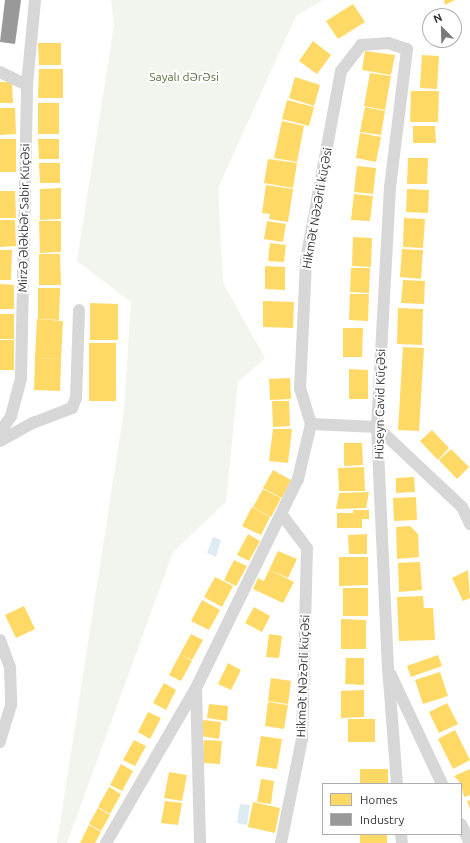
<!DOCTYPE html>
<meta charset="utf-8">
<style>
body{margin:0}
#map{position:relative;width:470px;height:843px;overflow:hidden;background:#fff;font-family:Ubuntu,sans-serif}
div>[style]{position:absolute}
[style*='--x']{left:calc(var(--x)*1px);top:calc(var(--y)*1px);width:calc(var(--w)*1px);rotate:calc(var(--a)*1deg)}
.green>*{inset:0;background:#f1f5ed}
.water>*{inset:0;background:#ddebf3}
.homes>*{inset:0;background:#ffd966}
.industry>*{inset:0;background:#999}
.minor>*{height:12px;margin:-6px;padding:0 6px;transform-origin:6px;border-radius:6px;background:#d7d7d7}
span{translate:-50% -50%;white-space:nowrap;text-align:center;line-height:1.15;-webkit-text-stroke:4px #fff;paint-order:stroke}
.park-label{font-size:12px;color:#56703f}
.street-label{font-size:12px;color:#333}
.legend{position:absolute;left:322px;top:783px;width:140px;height:52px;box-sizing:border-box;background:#fff;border:1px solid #adadad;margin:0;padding:5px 7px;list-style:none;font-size:12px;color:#333}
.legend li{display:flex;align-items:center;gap:8px;height:20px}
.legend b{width:20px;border:1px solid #adadad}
.north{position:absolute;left:422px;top:8px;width:40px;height:40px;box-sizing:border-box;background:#fff;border:1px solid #adadad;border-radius:50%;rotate:337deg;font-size:11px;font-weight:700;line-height:16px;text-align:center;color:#333}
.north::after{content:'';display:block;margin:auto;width:14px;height:18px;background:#7a7a7a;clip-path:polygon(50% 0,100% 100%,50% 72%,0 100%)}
</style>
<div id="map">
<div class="green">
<div style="clip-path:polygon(111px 0,323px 0,296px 16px,218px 188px,223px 283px,265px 358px,238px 382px,226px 502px,173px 552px,67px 843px,57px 843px,124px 410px,131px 302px,77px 261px,114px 25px)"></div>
</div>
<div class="water">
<div style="clip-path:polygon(213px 537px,221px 540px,216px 557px,207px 553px)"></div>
<div style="clip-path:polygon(240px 804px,250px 805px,247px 825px,237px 823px)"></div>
</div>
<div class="homes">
<div style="clip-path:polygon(444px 0,455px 0,445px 5px)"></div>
<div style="clip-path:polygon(353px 4px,365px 22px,338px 39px,326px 21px)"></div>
<div style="clip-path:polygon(446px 11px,450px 16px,440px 16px)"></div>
<div style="clip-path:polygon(454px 22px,458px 28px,454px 31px)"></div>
<div style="clip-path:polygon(313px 41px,331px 55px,317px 74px,299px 61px)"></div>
<div style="clip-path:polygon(38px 43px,61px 43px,61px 65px,39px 65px)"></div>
<div style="clip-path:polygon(365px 51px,395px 55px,391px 75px,362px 70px)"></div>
<div style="clip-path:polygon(422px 55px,439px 56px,437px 89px,420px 88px)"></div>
<div style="clip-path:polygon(39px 69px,63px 69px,63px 98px,38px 98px)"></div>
<div style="clip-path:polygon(370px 73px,391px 76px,385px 110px,364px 106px)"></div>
<div style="clip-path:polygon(295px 77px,320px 85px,314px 106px,289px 98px)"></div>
<div style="clip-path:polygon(0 82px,12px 82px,13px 103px,0 103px)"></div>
<div style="clip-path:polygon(411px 91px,439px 91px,438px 122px,410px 122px)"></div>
<div style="clip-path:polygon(287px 100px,314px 107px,309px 126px,282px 119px)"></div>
<div style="clip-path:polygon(38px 103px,59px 103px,59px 134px,38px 134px)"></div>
<div style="clip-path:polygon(365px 107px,385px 111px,381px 135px,360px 132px)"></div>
<div style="clip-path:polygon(0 108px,15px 108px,16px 134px,0 135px)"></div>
<div style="clip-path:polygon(282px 121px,304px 126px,297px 162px,274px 158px)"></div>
<div style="clip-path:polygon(413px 126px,435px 126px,436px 143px,413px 143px)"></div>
<div style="clip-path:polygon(360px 133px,381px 137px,376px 162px,356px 158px)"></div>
<div style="clip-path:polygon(0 139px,16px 139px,16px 172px,0 172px)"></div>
<div style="clip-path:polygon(38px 139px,59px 139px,59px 159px,39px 159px)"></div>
<div style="clip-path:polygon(408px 158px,428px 158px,427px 184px,407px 184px)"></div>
<div style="clip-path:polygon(268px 159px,297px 163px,293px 188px,264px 183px)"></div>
<div style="clip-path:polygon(39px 163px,60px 163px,60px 183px,40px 183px)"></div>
<div style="clip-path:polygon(357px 166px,376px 168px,373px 194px,354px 192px)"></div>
<div style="clip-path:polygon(266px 185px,293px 189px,288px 222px,269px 219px,270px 214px,262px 213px)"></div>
<div style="clip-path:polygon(61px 188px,61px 219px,40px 220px,40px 189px)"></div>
<div style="clip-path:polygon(407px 189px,429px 190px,428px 213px,406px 212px)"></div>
<div style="clip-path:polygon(0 191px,15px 191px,16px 218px,0 218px)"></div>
<div style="clip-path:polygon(354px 194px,373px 196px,370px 221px,351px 220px)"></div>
<div style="clip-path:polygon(404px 218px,425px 219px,423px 248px,403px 247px)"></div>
<div style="clip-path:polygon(0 220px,15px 220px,16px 246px,0 247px)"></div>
<div style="clip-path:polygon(39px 221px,61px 221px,61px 252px,40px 253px)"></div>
<div style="clip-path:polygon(267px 221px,286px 224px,283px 242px,264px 239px)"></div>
<div style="clip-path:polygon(353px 237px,372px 238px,371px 267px,352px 266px)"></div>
<div style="clip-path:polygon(270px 243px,286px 245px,284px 262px,268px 261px)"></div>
<div style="clip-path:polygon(402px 249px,423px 250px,421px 279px,400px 277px)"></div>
<div style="clip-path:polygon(0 250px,12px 250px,11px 280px,0 280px)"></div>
<div style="clip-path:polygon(39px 254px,60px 254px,61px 285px,39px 285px)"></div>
<div style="clip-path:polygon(265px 266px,285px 267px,285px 290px,265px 289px)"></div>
<div style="clip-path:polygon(351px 268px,370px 268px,369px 293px,350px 292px)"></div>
<div style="clip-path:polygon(403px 280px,425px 281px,424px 304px,401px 303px)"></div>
<div style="clip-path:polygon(0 284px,14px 285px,14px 309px,0 309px)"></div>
<div style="clip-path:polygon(38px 288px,60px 288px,59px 320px,38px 319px)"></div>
<div style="clip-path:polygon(350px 294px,369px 294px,368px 321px,349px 320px)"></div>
<div style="clip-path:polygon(263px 301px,294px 302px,293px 328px,263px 327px)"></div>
<div style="clip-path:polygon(90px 303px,118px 304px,118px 340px,90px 340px)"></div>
<div style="clip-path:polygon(398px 308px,423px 309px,422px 345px,397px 344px)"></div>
<div style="clip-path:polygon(0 314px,14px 314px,14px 339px,0 339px)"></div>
<div style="clip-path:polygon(37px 319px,63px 321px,61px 359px,35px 358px)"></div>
<div style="clip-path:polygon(343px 328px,363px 328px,362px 357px,343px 357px)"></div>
<div style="clip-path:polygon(0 340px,14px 340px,14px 370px,0 370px)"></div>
<div style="clip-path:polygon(89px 343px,116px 343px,116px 401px,89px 401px)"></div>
<div style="clip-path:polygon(403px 347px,424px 348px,419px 431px,398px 430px,400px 397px,406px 398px,400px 397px)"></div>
<div style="clip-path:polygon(35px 358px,61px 359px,60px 391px,34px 390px)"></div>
<div style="clip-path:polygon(349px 369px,368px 370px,368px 399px,349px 399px)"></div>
<div style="clip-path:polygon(290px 378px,291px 399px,270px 400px,269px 379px)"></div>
<div style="clip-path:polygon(272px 401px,289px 401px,290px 426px,273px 427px)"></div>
<div style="clip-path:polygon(273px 429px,292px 429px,288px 463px,269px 461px)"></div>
<div style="clip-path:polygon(432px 430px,449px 448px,438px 460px,420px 441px)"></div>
<div style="clip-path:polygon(344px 443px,362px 443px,363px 465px,344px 466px)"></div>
<div style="clip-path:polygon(451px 449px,469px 467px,457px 479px,439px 460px)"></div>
<div style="clip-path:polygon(364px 467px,365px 491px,339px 491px,338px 468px)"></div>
<div style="clip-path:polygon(273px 470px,291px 480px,282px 498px,263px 488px)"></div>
<div style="clip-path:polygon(414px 477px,415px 492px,396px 493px,396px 478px)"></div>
<div style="clip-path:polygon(263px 489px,281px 498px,271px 517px,253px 507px)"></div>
<div style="clip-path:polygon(369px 492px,366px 508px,336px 509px,339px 493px)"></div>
<div style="clip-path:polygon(416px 497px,417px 520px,394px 521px,393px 498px)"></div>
<div style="clip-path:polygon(252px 507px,270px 517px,261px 535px,242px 526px)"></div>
<div style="clip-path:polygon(353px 510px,369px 510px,369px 519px,362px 519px,362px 528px,337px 528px,337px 513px,353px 513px)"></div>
<div style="clip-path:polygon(410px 526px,418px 534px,419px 557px,397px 559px,396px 527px)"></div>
<div style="clip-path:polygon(248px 534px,260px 541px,249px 561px,237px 555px)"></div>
<div style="clip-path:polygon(367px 534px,367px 554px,349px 554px,348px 535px)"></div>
<div style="clip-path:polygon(278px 551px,297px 559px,288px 578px,269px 570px)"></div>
<div style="clip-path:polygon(339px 557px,368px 557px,368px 585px,339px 586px)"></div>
<div style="clip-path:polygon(234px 560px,247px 566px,236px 586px,224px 580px)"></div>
<div style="clip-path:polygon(420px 562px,422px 590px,399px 592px,398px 563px)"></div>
<div style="clip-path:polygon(269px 570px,294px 582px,283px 603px,253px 589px,258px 578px,264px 581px)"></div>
<div style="clip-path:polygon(468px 570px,470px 598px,463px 601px,452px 578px)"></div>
<div style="clip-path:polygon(215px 577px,233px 586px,222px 607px,204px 597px)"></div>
<div style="clip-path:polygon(343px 588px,368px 588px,368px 616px,343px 616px)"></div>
<div style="clip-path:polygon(423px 596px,424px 608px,433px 608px,435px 640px,399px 641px,397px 597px)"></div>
<div style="clip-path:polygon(202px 600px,220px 610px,209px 630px,191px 621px)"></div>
<div style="clip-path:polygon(24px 606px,35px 629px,16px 638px,5px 615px)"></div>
<div style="clip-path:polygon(254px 607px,270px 616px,262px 632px,245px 623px)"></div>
<div style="clip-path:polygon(341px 619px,366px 620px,366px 649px,341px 649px)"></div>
<div style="clip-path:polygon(191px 634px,203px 640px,192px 660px,180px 654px)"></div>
<div style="clip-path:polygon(269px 634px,282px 636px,279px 658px,266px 657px)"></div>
<div style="clip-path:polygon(180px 654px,192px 661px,181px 681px,169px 675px)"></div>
<div style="clip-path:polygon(438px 655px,442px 666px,411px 677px,407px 666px)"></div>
<div style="clip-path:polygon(346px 658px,364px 658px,364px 685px,345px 684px)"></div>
<div style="clip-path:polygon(228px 663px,241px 670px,231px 690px,218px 684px)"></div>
<div style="clip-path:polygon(440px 672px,448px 696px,423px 704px,415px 680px)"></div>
<div style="clip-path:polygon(271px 678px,291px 681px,288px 704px,268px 701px)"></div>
<div style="clip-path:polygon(164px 683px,176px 690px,166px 710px,153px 703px)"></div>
<div style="clip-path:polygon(364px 690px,364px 717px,341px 718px,341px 691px)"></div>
<div style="clip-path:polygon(268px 702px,288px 705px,284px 729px,265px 726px)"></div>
<div style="clip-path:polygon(447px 703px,458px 724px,439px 733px,429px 712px)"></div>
<div style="clip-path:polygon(209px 704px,228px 706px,227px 721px,207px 718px)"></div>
<div style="clip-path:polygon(148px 712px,161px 718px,150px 739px,138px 732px)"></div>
<div style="clip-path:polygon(348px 719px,375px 719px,375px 742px,348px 742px)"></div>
<div style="clip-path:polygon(203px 720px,221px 722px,219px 739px,201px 736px)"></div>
<div style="clip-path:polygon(455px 730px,470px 760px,453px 769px,438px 739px)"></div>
<div style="clip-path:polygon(261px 736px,282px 739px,277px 769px,256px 766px)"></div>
<div style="clip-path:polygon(134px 740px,146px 746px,135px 766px,123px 760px)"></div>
<div style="clip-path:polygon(204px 740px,222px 741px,220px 764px,202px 763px)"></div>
<div style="clip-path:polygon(121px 764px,133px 771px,122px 791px,110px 785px)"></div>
<div style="clip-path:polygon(360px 769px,388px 769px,388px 784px,360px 784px)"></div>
<div style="clip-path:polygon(470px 769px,470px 795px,464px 797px,461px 784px,454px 776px)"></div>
<div style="clip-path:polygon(169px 772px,187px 775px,182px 801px,164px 798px)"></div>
<div style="clip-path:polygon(261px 779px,274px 781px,271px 804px,257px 802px)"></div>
<div style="clip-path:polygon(109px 787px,121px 794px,110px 814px,98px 807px)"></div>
<div style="clip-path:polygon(470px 800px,470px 809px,467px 801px)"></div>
<div style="clip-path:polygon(165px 801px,182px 803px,178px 825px,161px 823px)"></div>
<div style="clip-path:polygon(253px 802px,280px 808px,275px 833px,248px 827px)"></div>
<div style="clip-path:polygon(98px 808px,110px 815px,101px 831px,89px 824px)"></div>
<div style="clip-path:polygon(89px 825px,101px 832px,95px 843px,80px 843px)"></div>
<div style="clip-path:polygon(360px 834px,387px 834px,387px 843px,360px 843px)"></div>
</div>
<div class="industry">
<div style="clip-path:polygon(5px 0,21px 0,15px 44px,0 42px)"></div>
</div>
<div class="minor">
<div style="--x:0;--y:72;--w:30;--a:26"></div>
<div style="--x:311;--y:424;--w:66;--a:2.6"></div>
<div style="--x:377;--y:427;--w:117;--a:43.3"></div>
<div style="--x:462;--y:507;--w:19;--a:65"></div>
<div style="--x:0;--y:432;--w:19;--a:-55"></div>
<div style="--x:11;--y:416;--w:39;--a:-75"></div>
<div style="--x:21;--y:378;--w:293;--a:-88.8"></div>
<div style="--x:27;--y:85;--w:85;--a:-84.6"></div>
<div style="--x:0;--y:441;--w:38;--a:-29"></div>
<div style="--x:33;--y:423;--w:42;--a:-21"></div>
<div style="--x:72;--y:408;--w:11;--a:-68"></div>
<div style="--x:76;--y:398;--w:88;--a:-88"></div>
<div style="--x:0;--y:640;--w:30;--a:70"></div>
<div style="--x:10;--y:668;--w:37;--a:88"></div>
<div style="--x:11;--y:705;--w:39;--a:107"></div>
<div style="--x:391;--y:675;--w:120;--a:64.9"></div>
<div style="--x:196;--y:688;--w:155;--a:88.5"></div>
<div style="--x:461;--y:824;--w:21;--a:65"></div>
<div style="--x:401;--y:834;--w:9;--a:84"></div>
<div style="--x:106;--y:843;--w:179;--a:-59.9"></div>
<div style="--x:196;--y:688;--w:233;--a:-64"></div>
<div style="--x:298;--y:479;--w:57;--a:-76.7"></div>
<div style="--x:311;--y:424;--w:37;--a:-107"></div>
<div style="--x:300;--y:389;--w:129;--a:-87.3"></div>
<div style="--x:306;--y:260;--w:192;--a:-79.5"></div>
<div style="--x:341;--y:71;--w:33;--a:-52"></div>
<div style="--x:361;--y:45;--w:27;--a:-4"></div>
<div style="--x:388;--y:43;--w:20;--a:18"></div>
<div style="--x:407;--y:49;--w:139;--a:97"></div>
<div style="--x:390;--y:187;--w:240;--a:93.1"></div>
<div style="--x:377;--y:427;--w:240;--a:87.4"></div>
<div style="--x:388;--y:667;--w:117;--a:85.6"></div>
<div style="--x:281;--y:843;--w:106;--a:-78.6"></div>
<div style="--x:302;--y:739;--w:191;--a:-88.5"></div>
<div style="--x:307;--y:548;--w:40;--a:-127"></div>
</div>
<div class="park-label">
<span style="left:184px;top:77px">Sayalı dərəsi</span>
</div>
<div class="street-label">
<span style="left:317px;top:208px;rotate:-80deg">Hikmət Nəzərli küçəsi</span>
<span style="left:24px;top:218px;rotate:-89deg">Mirzə Ələkbər Sabir Küçəsi</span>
<span style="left:380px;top:404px;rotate:-89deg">Hüseyn Cavid Küçəsi</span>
<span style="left:303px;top:676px;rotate:-88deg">Hikmət Nəzərli küçəsi</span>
</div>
<ul class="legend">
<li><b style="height:11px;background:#ffd966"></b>Homes</li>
<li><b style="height:11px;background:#999"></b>Industry</li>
</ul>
<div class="north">N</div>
</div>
